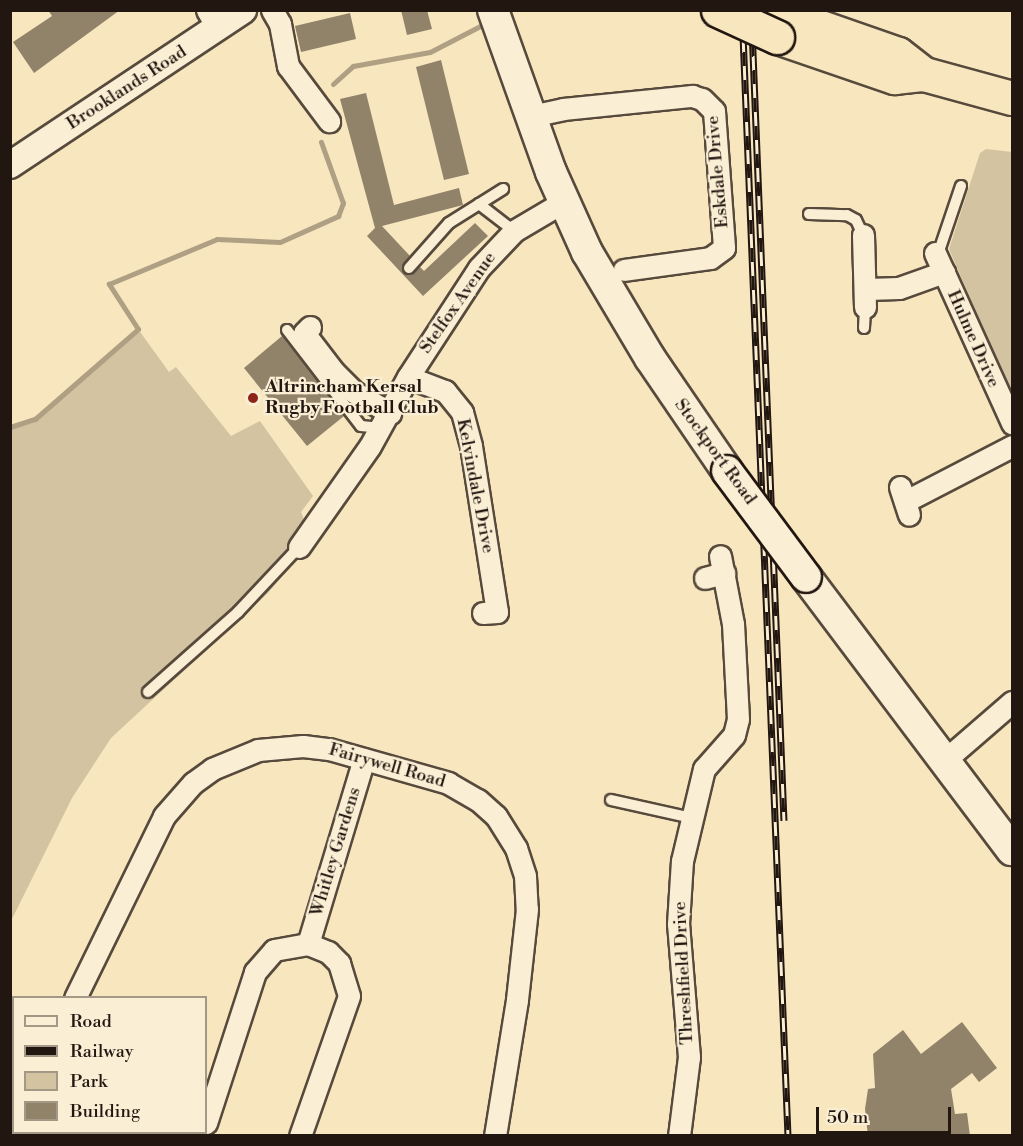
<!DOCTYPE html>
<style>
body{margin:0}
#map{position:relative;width:1023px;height:1146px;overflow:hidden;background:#f7e6be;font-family:"Libre Bodoni",serif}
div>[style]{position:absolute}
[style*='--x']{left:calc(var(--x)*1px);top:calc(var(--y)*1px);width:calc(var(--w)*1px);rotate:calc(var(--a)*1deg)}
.green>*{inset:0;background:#d3c3a0}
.stream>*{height:5px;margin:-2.5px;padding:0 2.5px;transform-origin:2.5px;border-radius:2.5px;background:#af9f83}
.building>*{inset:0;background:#91826a}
.roads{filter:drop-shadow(2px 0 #574a3c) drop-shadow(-2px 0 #574a3c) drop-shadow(0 2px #574a3c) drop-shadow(0 -2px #574a3c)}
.service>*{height:10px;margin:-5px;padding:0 5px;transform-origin:5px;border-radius:5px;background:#faefd5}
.minor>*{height:21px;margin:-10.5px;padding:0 10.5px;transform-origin:10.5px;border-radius:10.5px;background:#faefd5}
.tertiary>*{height:26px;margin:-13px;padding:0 13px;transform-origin:13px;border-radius:13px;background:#faefd5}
.secondary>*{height:30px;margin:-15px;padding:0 15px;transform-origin:15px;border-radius:15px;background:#faefd5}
.trunk>*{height:33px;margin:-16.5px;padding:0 16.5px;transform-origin:16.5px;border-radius:16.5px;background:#f7e6be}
.rail>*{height:7px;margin-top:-3.5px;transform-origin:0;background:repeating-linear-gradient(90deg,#faefd5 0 14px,#221610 0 28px);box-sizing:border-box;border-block:2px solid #221610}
.bridges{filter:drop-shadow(2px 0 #221610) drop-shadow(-2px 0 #221610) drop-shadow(0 2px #221610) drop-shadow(0 -2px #221610)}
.secondary-bridge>*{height:30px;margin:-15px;padding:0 15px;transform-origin:15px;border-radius:15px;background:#faefd5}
.trunk-bridge>*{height:33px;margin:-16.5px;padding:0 16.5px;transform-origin:16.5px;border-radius:16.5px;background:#f7e6be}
.dots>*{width:16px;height:16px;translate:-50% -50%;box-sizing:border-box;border:3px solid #faefd5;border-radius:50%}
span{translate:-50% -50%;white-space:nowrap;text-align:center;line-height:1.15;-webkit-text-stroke:4.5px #faefd5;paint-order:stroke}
.street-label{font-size:18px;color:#221610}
.poi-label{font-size:18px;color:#221610;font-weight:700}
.left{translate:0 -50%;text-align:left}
.frame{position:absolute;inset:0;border:12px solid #221610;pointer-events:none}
.legend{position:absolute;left:12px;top:996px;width:195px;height:138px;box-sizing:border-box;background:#faefd5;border:2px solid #a49886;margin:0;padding:8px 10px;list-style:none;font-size:18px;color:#221610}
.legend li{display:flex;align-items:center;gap:12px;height:30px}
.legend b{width:30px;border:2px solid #a49886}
.scale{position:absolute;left:816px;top:1107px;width:135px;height:27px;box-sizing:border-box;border:3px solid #221610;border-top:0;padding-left:8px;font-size:18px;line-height:21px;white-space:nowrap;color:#221610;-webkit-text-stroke:4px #faefd5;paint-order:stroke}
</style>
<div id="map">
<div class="green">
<div style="clip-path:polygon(986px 149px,1012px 152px,1012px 397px,949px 249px,980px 153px)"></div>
<div style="clip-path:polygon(138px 329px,169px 372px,176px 367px,231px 436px,260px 421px,313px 496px,301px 512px,312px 540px,268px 593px,111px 738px,72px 798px,11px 921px,11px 427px,35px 419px)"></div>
</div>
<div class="stream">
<div style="--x:333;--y:84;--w:27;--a:-42"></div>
<div style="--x:353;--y:66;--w:78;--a:-10.3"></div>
<div style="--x:430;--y:52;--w:63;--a:-27.4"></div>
<div style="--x:10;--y:427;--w:26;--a:-18"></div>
<div style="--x:35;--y:419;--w:137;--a:-41.1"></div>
<div style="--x:138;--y:329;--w:54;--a:-122.8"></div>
<div style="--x:109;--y:284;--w:117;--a:-22.6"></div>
<div style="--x:217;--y:239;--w:63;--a:2.7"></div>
<div style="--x:280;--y:242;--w:64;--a:-24.1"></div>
<div style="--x:338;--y:216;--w:14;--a:-69"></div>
<div style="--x:343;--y:203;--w:65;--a:-109.8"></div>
</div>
<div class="building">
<div style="clip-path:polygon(48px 10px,120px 10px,34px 73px,13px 42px,52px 16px)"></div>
<div style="clip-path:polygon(401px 10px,427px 10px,432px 29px,407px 35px)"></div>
<div style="clip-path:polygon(350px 13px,356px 39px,301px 52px,295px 26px)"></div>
<div style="clip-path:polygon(441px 60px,469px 174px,444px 180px,416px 67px)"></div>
<div style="clip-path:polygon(366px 93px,394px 205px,459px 188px,463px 205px,382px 226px,410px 256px,402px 266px,404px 273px,412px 275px,420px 267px,424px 271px,475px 223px,488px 236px,423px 296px,367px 236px,375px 228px,340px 99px)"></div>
<div style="clip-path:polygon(282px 336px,344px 416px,307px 446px,244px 368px)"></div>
<div style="clip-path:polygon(962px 1022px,997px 1068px,979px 1082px,972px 1073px,951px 1089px,955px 1114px,967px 1113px,970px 1136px,868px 1136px,865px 1109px,868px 1089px,875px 1088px,873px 1054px,903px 1030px,921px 1054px)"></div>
</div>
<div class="roads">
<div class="service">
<div style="--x:479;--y:204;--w:44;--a:37.6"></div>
<div style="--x:809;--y:214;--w:38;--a:2"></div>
<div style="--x:847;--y:215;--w:10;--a:29"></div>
<div style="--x:856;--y:220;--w:17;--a:65"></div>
<div style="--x:937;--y:257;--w:75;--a:-71.3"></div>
<div style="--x:409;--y:268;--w:60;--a:-48.4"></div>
<div style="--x:449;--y:223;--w:64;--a:-32.2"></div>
<div style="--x:864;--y:328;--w:21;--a:-87"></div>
<div style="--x:287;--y:330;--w:121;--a:52.4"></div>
<div style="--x:361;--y:426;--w:20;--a:6"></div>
<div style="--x:148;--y:692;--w:120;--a:-41.6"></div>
<div style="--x:238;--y:612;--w:89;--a:-46.8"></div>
<div style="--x:611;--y:800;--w:83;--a:12.5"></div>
</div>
<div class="minor">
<div style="--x:207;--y:10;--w:21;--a:59"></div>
<div style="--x:272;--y:10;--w:16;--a:60"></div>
<div style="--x:280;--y:24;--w:43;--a:79.2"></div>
<div style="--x:288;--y:66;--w:69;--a:53.3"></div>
<div style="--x:531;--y:116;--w:33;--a:-12"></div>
<div style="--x:563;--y:109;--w:130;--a:-5.8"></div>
<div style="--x:692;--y:96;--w:10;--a:17"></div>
<div style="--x:702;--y:99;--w:17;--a:45"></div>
<div style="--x:714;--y:111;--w:137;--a:85.8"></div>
<div style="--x:724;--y:248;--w:17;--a:144"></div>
<div style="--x:710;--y:258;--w:87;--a:172.1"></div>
<div style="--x:863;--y:235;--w:72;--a:88.4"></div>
<div style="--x:935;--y:253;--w:187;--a:65.6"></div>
<div style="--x:867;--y:289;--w:32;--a:-2"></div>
<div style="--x:899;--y:288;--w:48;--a:-19.6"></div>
<div style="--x:310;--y:327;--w:8;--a:135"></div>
<div style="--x:304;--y:333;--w:49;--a:52.4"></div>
<div style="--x:334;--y:372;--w:28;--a:45"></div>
<div style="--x:354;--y:392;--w:42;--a:30.3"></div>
<div style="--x:408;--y:377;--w:40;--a:21"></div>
<div style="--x:445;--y:391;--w:27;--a:51"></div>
<div style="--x:462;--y:412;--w:35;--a:75"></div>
<div style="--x:471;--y:446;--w:168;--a:81.1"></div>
<div style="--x:497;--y:612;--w:14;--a:176"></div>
<div style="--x:900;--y:487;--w:29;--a:72"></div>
<div style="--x:906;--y:501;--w:119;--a:-27.4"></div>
<div style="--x:299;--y:547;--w:123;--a:-54.9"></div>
<div style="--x:370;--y:446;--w:79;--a:-61.2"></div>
<div style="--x:408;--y:377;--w:130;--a:-56.9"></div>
<div style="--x:479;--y:268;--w:51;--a:-46.6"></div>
<div style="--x:514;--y:231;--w:57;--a:-30.6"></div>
<div style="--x:705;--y:578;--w:20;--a:-15"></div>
<div style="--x:945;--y:760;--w:89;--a:-40.9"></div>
<div style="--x:308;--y:944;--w:193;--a:-73.2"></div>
<div style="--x:75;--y:998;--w:203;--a:-63.9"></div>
<div style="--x:164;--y:816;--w:44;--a:-48.7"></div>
<div style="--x:193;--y:783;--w:24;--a:-36"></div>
<div style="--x:212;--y:769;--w:50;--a:-22.4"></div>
<div style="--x:258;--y:750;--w:45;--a:-5.1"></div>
<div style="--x:303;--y:746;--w:26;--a:7"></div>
<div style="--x:329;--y:749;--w:124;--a:15.9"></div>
<div style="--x:448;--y:783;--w:34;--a:30"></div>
<div style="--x:478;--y:800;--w:24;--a:42"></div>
<div style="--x:496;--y:816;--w:38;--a:58"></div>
<div style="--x:516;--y:848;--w:29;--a:72"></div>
<div style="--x:525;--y:876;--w:33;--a:87"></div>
<div style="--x:527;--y:909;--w:92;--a:96.3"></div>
<div style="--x:517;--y:1000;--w:138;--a:99.2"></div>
<div style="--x:206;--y:1123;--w:159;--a:-72"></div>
<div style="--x:255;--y:972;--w:29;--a:-49"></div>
<div style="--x:274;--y:950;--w:35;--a:-10"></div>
<div style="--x:308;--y:944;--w:22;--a:22"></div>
<div style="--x:328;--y:952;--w:16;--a:45"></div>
<div style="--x:339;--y:963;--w:34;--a:73"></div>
<div style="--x:349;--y:996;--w:148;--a:109.3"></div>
<div style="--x:15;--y:1136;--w:4;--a:-76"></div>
<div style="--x:679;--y:1136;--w:80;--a:-82.8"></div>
<div style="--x:689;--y:1057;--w:133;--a:-94.7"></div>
<div style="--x:678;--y:924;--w:63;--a:-86.4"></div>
<div style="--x:682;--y:861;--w:95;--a:-76.6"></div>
<div style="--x:704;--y:769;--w:45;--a:-48.6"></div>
<div style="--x:734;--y:735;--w:16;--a:-76"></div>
<div style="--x:738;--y:719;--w:95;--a:-93"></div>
<div style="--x:733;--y:624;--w:69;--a:-100.8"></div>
</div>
<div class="tertiary">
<div style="--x:10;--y:165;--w:280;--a:-33.6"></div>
</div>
<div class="secondary">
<div style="--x:493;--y:10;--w:172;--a:70.3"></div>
<div style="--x:551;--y:172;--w:88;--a:65.8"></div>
<div style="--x:587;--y:252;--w:123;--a:59.3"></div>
<div style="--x:650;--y:358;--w:137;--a:55.7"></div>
<div style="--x:806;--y:577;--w:342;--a:53"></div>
</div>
<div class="trunk">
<div style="--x:772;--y:10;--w:133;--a:19.2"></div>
<div style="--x:898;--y:54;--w:33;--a:38"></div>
<div style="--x:924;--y:74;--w:91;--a:15.3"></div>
<div style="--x:777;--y:37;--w:124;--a:18.9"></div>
<div style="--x:894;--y:77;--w:30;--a:-6"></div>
</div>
</div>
<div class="rail">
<div style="--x:742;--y:10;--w:1127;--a:87.66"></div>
<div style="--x:752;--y:28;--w:793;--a:87.69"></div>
</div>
<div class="bridges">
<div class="secondary-bridge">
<div style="--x:727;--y:471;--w:132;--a:53.3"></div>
</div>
<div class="trunk-bridge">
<div style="--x:718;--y:10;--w:65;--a:24.6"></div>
</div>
</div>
<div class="dots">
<div style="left:253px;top:398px;background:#8f2418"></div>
</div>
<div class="street-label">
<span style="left:127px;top:88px;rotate:-33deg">Brooklands Road</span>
<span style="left:718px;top:172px;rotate:-95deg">Eskdale Drive</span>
<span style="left:458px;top:303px;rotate:-55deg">Stelfox Avenue</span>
<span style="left:973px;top:339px;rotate:66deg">Hulme Drive</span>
<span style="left:715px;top:452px;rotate:54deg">Stockport Road</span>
<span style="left:475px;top:486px;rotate:79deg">Kelvindale Drive</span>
<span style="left:387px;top:766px;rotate:16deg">Fairywell Road</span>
<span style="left:336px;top:852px;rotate:-73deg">Whitley Gardens</span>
<span style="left:684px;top:973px;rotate:-93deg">Threshfield Drive</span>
</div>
<div class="poi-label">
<span class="left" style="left:265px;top:398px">Altrincham Kersal<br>Rugby Football Club</span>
</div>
<div class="frame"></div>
<ul class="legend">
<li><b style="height:8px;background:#faefd5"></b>Road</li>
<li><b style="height:8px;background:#221610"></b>Railway</li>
<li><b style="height:16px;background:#d3c3a0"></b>Park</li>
<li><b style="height:16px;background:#91826a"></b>Building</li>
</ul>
<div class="scale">50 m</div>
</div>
